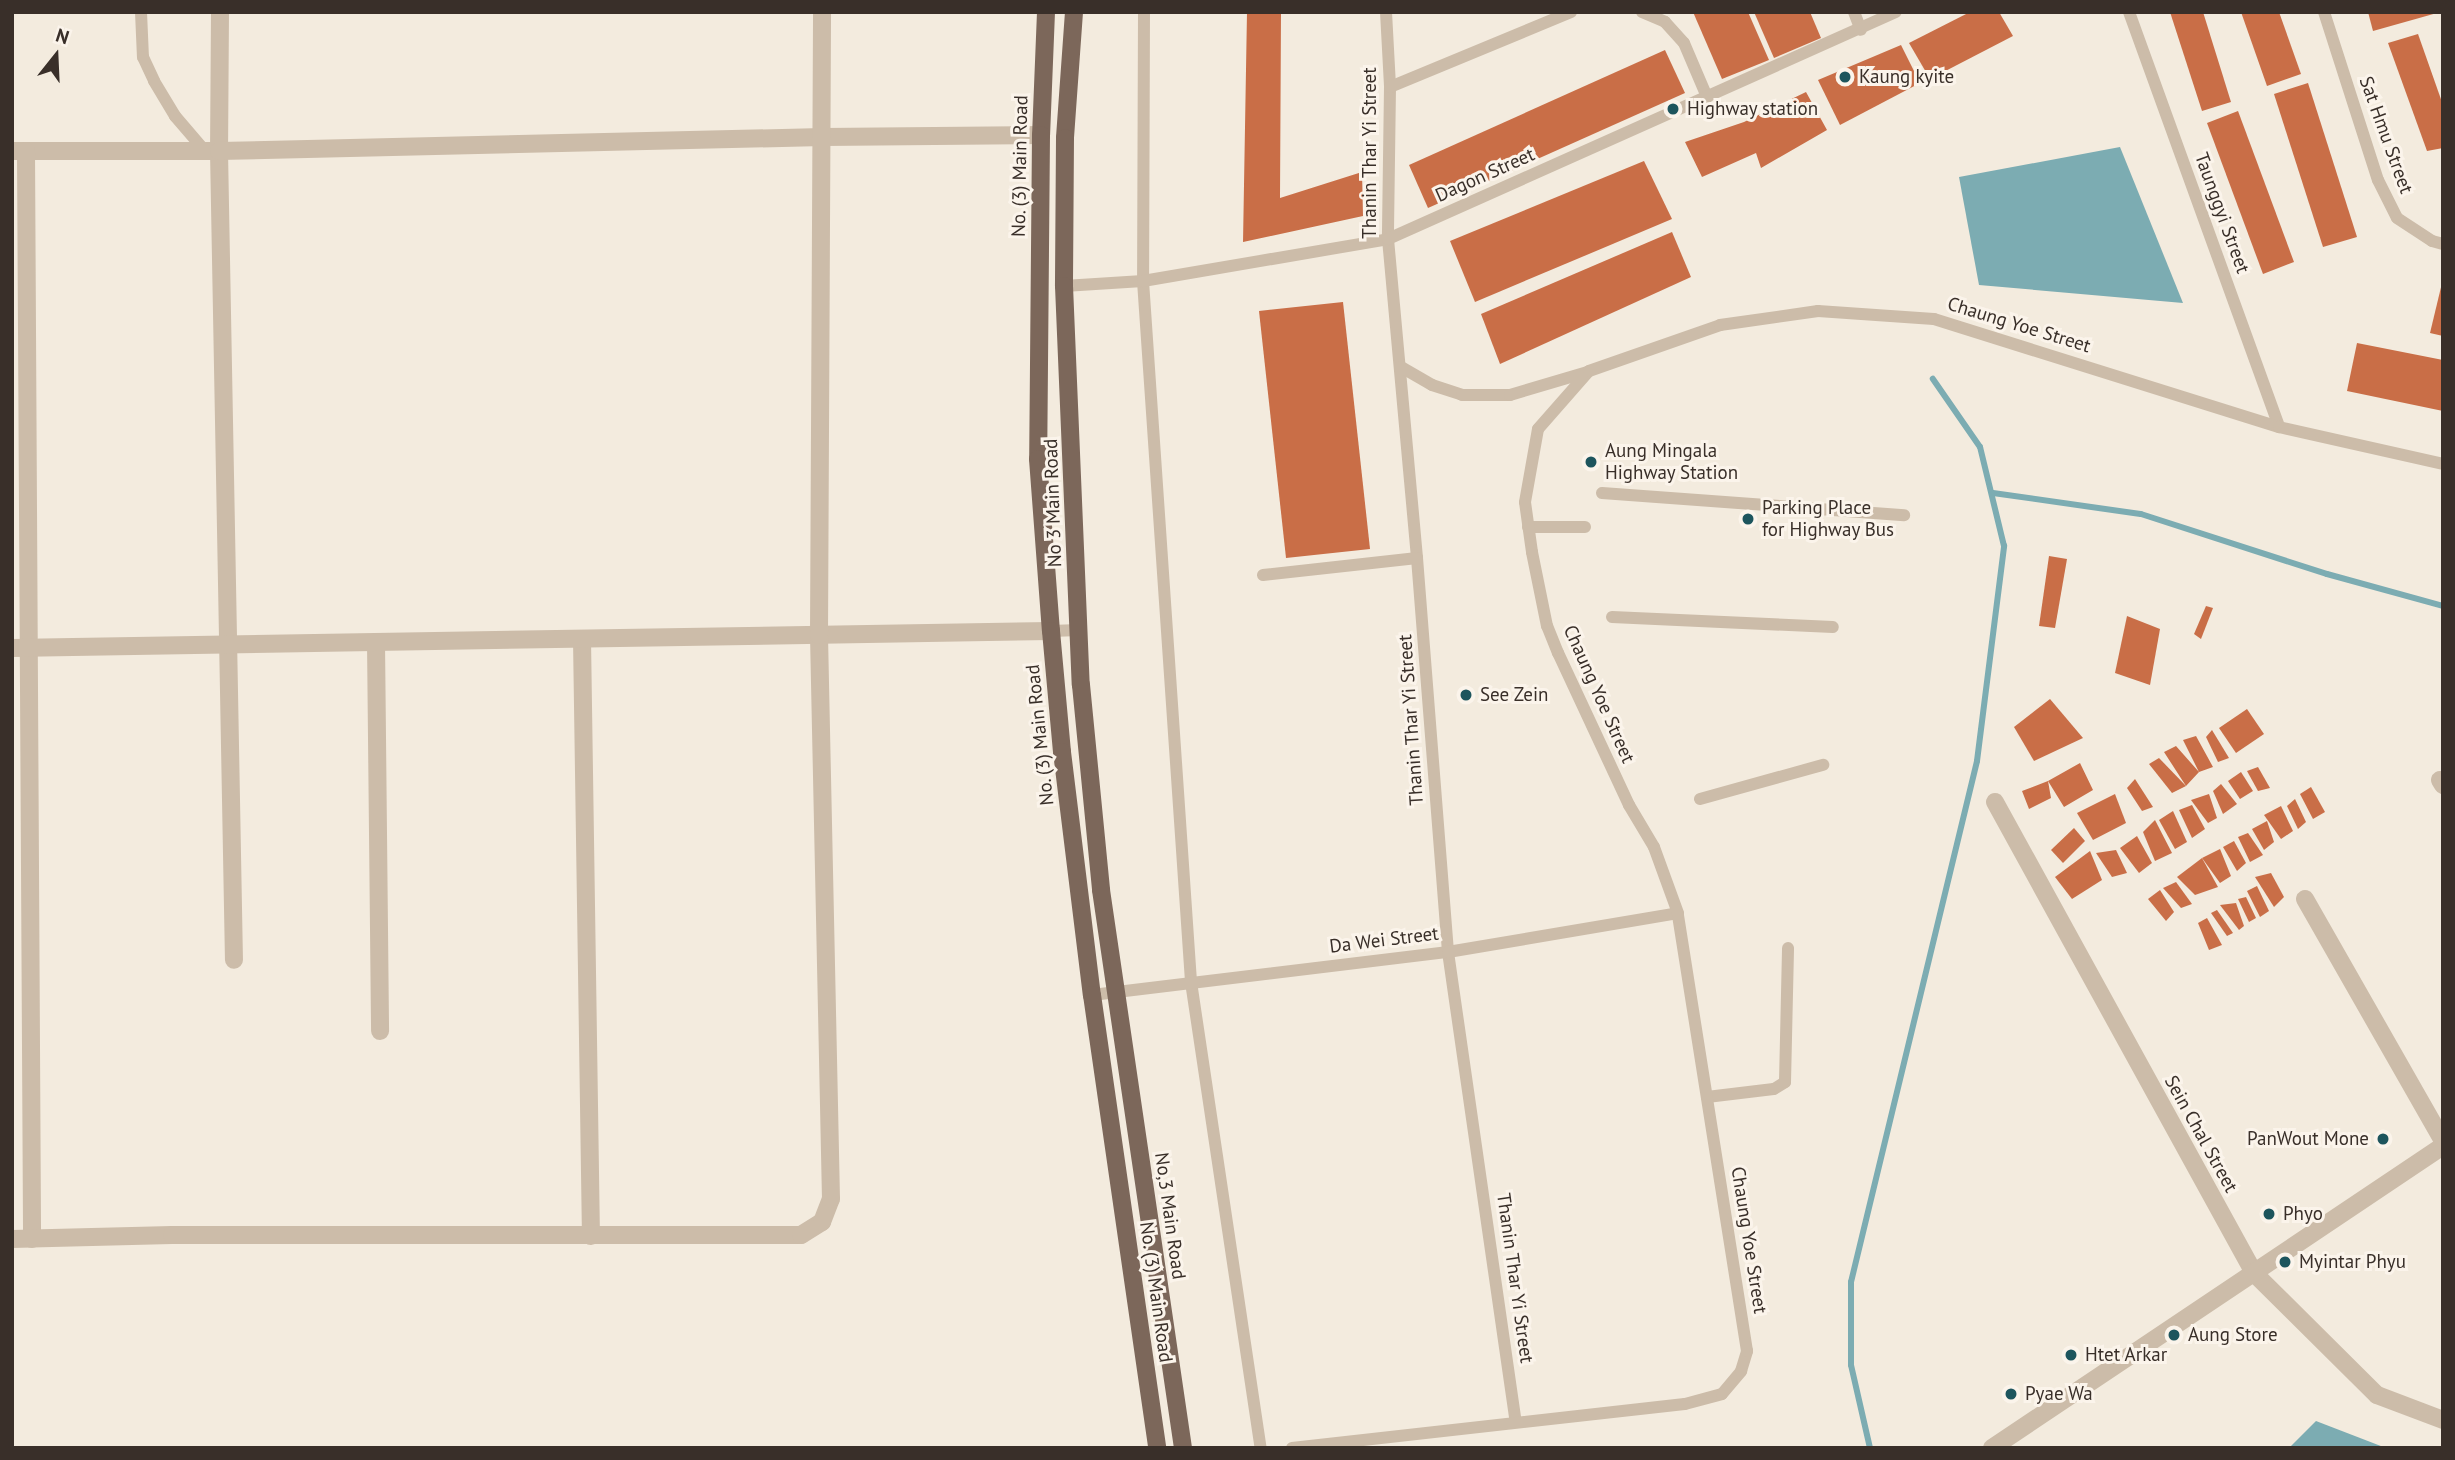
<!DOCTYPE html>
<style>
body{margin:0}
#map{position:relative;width:2455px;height:1460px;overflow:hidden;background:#f3ebde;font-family:"PT Sans",sans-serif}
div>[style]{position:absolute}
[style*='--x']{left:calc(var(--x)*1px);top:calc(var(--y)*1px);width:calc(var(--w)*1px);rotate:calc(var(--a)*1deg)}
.water>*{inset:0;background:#7cacb2}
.stream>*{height:6px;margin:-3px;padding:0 3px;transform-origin:3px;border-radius:3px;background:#7cacb2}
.building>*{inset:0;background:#c96e47}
.lane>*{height:12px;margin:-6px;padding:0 6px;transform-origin:6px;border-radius:6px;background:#ccbca9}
.street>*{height:18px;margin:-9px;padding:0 9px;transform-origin:9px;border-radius:9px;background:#ccbca9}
.primary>*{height:18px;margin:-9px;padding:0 9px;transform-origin:9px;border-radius:9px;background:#7c675a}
.dots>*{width:19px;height:19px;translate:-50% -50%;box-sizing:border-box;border:4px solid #fbf4eb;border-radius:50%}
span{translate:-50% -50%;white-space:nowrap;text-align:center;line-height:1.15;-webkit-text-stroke:6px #fbf4eb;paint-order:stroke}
.poi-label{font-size:19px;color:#392f29}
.left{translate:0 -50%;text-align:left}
.right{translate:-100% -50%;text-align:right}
.street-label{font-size:19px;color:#392f29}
.frame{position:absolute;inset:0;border:14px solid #392f29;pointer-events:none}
.north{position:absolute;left:21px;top:21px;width:70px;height:70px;-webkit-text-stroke:5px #fbf4eb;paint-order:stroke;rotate:18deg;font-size:19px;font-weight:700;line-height:28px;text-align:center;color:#392f29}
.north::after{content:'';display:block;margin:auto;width:24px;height:32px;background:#392f29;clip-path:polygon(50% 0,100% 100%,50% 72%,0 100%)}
</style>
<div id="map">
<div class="water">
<div style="clip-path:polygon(2120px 147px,2183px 303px,1979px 285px,1959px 177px)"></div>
<div style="clip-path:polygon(2316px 1421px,2386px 1448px,2289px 1448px)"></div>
</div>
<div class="stream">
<div style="--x:1993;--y:493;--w:149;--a:8.1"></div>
<div style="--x:2141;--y:514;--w:195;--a:17.9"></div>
<div style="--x:2327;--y:574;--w:120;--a:15.4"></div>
<div style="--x:1870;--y:1448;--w:85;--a:-102.9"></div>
<div style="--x:1851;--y:1365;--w:83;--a:-90"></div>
<div style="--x:1851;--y:1282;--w:536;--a:-76.4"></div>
<div style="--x:1977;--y:761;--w:217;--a:-82.8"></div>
<div style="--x:2004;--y:546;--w:102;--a:-103.6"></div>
<div style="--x:1980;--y:447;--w:83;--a:-124.7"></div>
</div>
<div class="building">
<div style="clip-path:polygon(1247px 12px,1281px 12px,1280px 198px,1362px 172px,1363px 216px,1243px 242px)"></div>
<div style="clip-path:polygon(1693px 12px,1748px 12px,1769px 60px,1722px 79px)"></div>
<div style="clip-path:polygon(1754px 12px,1810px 12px,1821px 38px,1774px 58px)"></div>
<div style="clip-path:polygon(1970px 12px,1999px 12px,2013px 36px,1930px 79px,1909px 43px)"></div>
<div style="clip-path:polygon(2170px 12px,2203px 12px,2231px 102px,2202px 111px)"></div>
<div style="clip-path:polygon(2241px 12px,2279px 12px,2301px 74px,2267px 86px)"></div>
<div style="clip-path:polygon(2368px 12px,2437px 12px,2437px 13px,2373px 31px)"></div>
<div style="clip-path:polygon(2418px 34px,2443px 105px,2443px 148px,2427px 151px,2388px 43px)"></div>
<div style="clip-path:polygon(1901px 45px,1920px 83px,1840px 125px,1818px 80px)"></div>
<div style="clip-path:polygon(1665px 50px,1685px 93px,1428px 208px,1409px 165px)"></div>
<div style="clip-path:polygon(2308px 83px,2357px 237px,2323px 247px,2274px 94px)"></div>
<div style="clip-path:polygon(1806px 92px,1827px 130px,1761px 168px,1756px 153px,1702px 177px,1685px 142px,1744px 122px)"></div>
<div style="clip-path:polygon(2238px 111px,2294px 262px,2263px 274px,2207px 123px)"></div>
<div style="clip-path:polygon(1644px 161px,1672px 219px,1475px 302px,1450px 241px)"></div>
<div style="clip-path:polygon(1672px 232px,1691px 277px,1500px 364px,1481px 314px)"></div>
<div style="clip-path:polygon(2442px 283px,2443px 283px,2443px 336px,2430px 333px)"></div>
<div style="clip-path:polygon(1343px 302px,1370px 549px,1286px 558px,1259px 311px)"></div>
<div style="clip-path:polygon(2357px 343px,2443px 360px,2443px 411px,2347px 391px)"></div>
<div style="clip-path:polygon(2049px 556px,2067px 559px,2055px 628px,2039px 626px)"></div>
<div style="clip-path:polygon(2206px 606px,2213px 608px,2201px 639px,2194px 634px)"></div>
<div style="clip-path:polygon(2127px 616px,2160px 629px,2150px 685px,2115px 673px)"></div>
<div style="clip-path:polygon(2050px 699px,2083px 738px,2034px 761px,2014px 727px)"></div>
<div style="clip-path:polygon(2247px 709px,2264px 734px,2236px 753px,2219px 728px)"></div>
<div style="clip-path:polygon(2212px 730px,2229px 758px,2218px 762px,2206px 737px)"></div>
<div style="clip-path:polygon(2196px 736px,2213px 767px,2199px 772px,2186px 786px,2164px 752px,2176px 746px,2199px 772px,2183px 740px)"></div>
<div style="clip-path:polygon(2159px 758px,2186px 786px,2172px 793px,2149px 764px)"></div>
<div style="clip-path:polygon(2080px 763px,2093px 790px,2064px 807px,2048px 781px,2051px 798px,2029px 809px,2022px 791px,2048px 781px)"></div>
<div style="clip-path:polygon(2258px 767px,2270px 788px,2258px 791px,2247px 771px)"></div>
<div style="clip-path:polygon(2241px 772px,2253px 791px,2240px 799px,2228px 781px)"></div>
<div style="clip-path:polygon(2135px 779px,2153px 807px,2142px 811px,2127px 788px)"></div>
<div style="clip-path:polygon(2221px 784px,2237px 804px,2223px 814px,2213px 791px)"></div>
<div style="clip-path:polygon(2311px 787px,2325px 812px,2313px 819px,2300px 794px)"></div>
<div style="clip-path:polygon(2115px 794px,2126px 823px,2093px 840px,2077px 813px)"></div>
<div style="clip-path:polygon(2209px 794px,2217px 818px,2208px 823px,2191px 800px)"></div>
<div style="clip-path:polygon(2295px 799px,2306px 822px,2298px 829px,2287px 806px)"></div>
<div style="clip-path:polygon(2192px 805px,2205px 829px,2192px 838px,2179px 810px)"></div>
<div style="clip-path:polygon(2281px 806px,2293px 831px,2281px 839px,2264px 815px)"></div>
<div style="clip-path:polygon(2173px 811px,2187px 842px,2175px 849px,2159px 820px)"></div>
<div style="clip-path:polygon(2155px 820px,2172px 853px,2155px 861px,2143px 832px)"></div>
<div style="clip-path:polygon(2267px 821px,2274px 842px,2264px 850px,2252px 829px)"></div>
<div style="clip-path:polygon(2074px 828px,2085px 841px,2063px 863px,2051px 850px)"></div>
<div style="clip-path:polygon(2248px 833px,2263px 855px,2250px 862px,2238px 837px)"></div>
<div style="clip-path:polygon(2137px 836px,2152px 863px,2139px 873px,2120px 848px)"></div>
<div style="clip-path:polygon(2234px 841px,2246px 863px,2237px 871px,2223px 847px)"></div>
<div style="clip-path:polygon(2220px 849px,2231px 876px,2220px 883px,2202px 858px)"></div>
<div style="clip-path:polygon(2116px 850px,2127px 873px,2112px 877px,2096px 853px)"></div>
<div style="clip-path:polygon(2090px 851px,2102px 880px,2072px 899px,2055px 877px)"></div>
<div style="clip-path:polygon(2202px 858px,2218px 887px,2195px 895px,2177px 877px)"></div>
<div style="clip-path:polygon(2271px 873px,2284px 897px,2274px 907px,2255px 877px)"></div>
<div style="clip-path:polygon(2176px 882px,2192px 904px,2181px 908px,2163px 888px)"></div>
<div style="clip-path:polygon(2257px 886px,2269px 911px,2260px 917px,2247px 891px)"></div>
<div style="clip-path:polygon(2160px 890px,2174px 912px,2166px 921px,2148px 899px)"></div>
<div style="clip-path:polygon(2246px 897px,2256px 918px,2249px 922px,2238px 899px)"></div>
<div style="clip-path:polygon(2236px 903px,2244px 926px,2239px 930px,2220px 905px)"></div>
<div style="clip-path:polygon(2217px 910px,2233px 933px,2227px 936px,2211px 913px)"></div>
<div style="clip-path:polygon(2207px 918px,2222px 945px,2209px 950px,2198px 923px)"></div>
</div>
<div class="lane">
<div style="--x:141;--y:12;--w:45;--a:87.5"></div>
<div style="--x:143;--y:57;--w:26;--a:65"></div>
<div style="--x:154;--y:81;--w:41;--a:59"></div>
<div style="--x:175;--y:116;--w:46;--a:49.4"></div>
<div style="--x:1144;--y:12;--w:269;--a:90.2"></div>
<div style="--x:1143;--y:281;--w:703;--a:86.08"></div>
<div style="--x:1191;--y:982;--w:471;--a:81.5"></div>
<div style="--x:1386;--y:12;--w:75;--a:86.9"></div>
<div style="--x:1390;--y:87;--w:152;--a:90.8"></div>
<div style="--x:1388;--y:239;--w:320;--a:84.8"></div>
<div style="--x:1417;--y:558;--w:395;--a:85.5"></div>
<div style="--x:1448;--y:952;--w:474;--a:81.8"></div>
<div style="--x:1642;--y:12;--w:25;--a:23"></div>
<div style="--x:1665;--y:22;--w:28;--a:48"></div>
<div style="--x:1684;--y:43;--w:59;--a:66.9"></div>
<div style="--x:1854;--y:12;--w:19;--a:69"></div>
<div style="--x:2129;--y:12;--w:441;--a:70.1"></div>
<div style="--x:2324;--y:12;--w:176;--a:72.2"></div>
<div style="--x:2378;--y:180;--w:42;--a:63.4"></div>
<div style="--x:2397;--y:218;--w:42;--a:33.3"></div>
<div style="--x:2432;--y:241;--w:11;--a:15"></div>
<div style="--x:1390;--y:87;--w:196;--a:-22.5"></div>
<div style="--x:1064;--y:286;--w:79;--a:-3.6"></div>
<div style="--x:1143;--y:281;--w:249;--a:-9.7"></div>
<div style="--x:1388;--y:239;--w:556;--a:-24.08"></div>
<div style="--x:1401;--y:367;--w:36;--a:30"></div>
<div style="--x:1432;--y:385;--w:32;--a:18"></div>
<div style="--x:1462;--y:395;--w:48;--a:0"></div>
<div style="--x:1510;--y:395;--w:80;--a:-16.6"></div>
<div style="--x:1602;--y:493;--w:303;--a:4.2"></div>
<div style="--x:1528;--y:527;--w:57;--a:0"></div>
<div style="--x:1263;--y:575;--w:155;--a:-6.3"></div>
<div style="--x:1612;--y:617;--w:221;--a:2.6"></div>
<div style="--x:1051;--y:631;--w:28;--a:-2"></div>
<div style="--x:1700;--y:799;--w:128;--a:-15.5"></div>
<div style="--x:1092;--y:995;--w:359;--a:-6.9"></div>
<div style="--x:1448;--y:952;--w:233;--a:-9.6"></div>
<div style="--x:1707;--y:1097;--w:67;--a:-6.8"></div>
<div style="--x:1774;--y:1089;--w:13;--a:-32"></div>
<div style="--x:1785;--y:1082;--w:134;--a:-88.7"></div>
<div style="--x:1292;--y:1448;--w:395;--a:-6.4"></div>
<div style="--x:1685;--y:1404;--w:38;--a:-15"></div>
<div style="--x:1722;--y:1394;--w:30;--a:-50"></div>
<div style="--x:1741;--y:1371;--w:21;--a:-73"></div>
<div style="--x:1747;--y:1351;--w:443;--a:-99"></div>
<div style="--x:1678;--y:913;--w:70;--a:-110"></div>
<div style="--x:1654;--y:847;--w:49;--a:-120.8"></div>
<div style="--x:1629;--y:805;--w:168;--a:-115"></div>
<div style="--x:1558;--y:653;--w:29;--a:-112"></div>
<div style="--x:1547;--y:626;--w:76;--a:-101.5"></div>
<div style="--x:1532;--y:552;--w:50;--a:-98"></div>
<div style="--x:1525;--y:502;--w:74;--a:-79.9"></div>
<div style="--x:1538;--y:429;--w:77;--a:-48.7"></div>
<div style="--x:1589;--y:371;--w:139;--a:-19.3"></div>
<div style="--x:1720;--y:325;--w:99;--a:-8.1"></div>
<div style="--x:1818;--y:311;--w:116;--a:3.9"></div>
<div style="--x:1934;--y:319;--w:362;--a:17.4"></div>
<div style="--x:2279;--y:427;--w:168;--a:12.7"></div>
</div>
<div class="street">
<div style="--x:220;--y:12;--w:139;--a:90.4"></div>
<div style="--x:219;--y:151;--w:809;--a:88.94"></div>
<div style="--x:12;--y:151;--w:207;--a:0"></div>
<div style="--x:219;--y:151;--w:604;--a:-1.33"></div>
<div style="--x:823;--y:137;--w:218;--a:-0.5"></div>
<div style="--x:26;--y:151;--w:1088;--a:89.68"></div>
<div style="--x:582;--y:639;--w:597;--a:89.14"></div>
<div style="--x:376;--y:642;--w:389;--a:89.4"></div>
<div style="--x:12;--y:648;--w:1039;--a:-0.94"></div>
<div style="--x:2440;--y:780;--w:6;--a:59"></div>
<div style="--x:1995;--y:802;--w:538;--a:61.19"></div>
<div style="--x:2254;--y:1273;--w:173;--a:44.8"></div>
<div style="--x:2377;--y:1395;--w:71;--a:20.7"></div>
<div style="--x:2305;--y:899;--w:279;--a:60.3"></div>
<div style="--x:12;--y:1239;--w:160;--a:-1.4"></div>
<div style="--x:172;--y:1235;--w:629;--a:0"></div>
<div style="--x:801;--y:1235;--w:25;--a:-32"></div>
<div style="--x:822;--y:1222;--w:25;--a:-69"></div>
<div style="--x:831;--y:1199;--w:564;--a:-91.22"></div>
<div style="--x:819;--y:635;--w:623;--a:-89.72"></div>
<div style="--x:1992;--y:1448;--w:543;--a:-33.81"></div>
</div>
<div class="primary">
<div style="--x:1046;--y:12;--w:123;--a:92.3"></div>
<div style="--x:1041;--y:135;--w:324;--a:90.5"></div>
<div style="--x:1038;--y:459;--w:172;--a:85.7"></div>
<div style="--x:1051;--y:631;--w:121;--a:84.8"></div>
<div style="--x:1062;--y:752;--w:245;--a:83"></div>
<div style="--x:1092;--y:995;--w:458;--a:81.8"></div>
<div style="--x:1074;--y:12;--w:126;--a:94.1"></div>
<div style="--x:1065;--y:138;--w:148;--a:90.4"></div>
<div style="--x:1064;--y:286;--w:399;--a:87.6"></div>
<div style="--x:1081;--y:685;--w:206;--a:84.4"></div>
<div style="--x:1101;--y:890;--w:564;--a:81.64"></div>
</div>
<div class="dots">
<div style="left:1845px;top:77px;background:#1d555d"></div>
<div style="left:1673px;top:109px;background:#1d555d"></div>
<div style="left:1591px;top:462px;background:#1d555d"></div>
<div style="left:1748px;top:519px;background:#1d555d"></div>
<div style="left:1466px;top:695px;background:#1d555d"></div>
<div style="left:2383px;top:1139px;background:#1d555d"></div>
<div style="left:2269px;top:1214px;background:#1d555d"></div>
<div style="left:2285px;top:1262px;background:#1d555d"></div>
<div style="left:2174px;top:1335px;background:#1d555d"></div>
<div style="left:2071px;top:1355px;background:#1d555d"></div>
<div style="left:2011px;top:1394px;background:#1d555d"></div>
</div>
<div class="poi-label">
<span class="left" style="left:1859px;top:77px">Kaung kyite</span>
<span class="left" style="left:1687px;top:109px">Highway station</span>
<span class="left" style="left:1605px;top:462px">Aung Mingala<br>Highway Station</span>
<span class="left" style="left:1762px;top:519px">Parking Place<br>for Highway Bus</span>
<span class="left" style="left:1480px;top:695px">See Zein</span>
<span class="right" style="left:2369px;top:1139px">PanWout Mone</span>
<span class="left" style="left:2283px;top:1214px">Phyo</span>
<span class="left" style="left:2299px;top:1262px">Myintar Phyu</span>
<span class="left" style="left:2188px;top:1335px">Aung Store</span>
<span class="left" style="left:2085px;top:1355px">Htet Arkar</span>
<span class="left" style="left:2025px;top:1394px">Pyae Wa</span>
</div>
<div class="street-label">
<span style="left:2386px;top:135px;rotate:70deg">Sat Hmu Street</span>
<span style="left:1370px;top:153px;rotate:-90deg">Thanin Thar Yi Street</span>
<span style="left:1020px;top:166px;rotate:-89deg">No. (3) Main Road</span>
<span style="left:1485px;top:175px;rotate:-24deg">Dagon Street</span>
<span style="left:2222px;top:213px;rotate:70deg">Taunggyi Street</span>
<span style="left:2019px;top:325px;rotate:17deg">Chaung Yoe Street</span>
<span style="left:1053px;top:503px;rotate:-92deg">No 3 Main Road</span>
<span style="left:1599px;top:694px;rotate:66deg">Chaung Yoe Street</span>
<span style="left:1411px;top:720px;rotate:-94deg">Thanin Thar Yi Street</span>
<span style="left:1040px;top:735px;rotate:-96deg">No. (3) Main Road</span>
<span style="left:1384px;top:940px;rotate:-7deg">Da Wei Street</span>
<span style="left:2201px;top:1134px;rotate:61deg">Sein Chal Street</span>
<span style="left:1170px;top:1216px;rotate:82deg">No,3 Main Road</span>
<span style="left:1749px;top:1240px;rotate:81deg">Chaung Yoe Street</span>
<span style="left:1515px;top:1278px;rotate:82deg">Thanin Thar Yi Street</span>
<span style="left:1156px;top:1292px;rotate:82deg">No. (3) Main Road</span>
</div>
<div class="frame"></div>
<div class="north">N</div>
</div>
